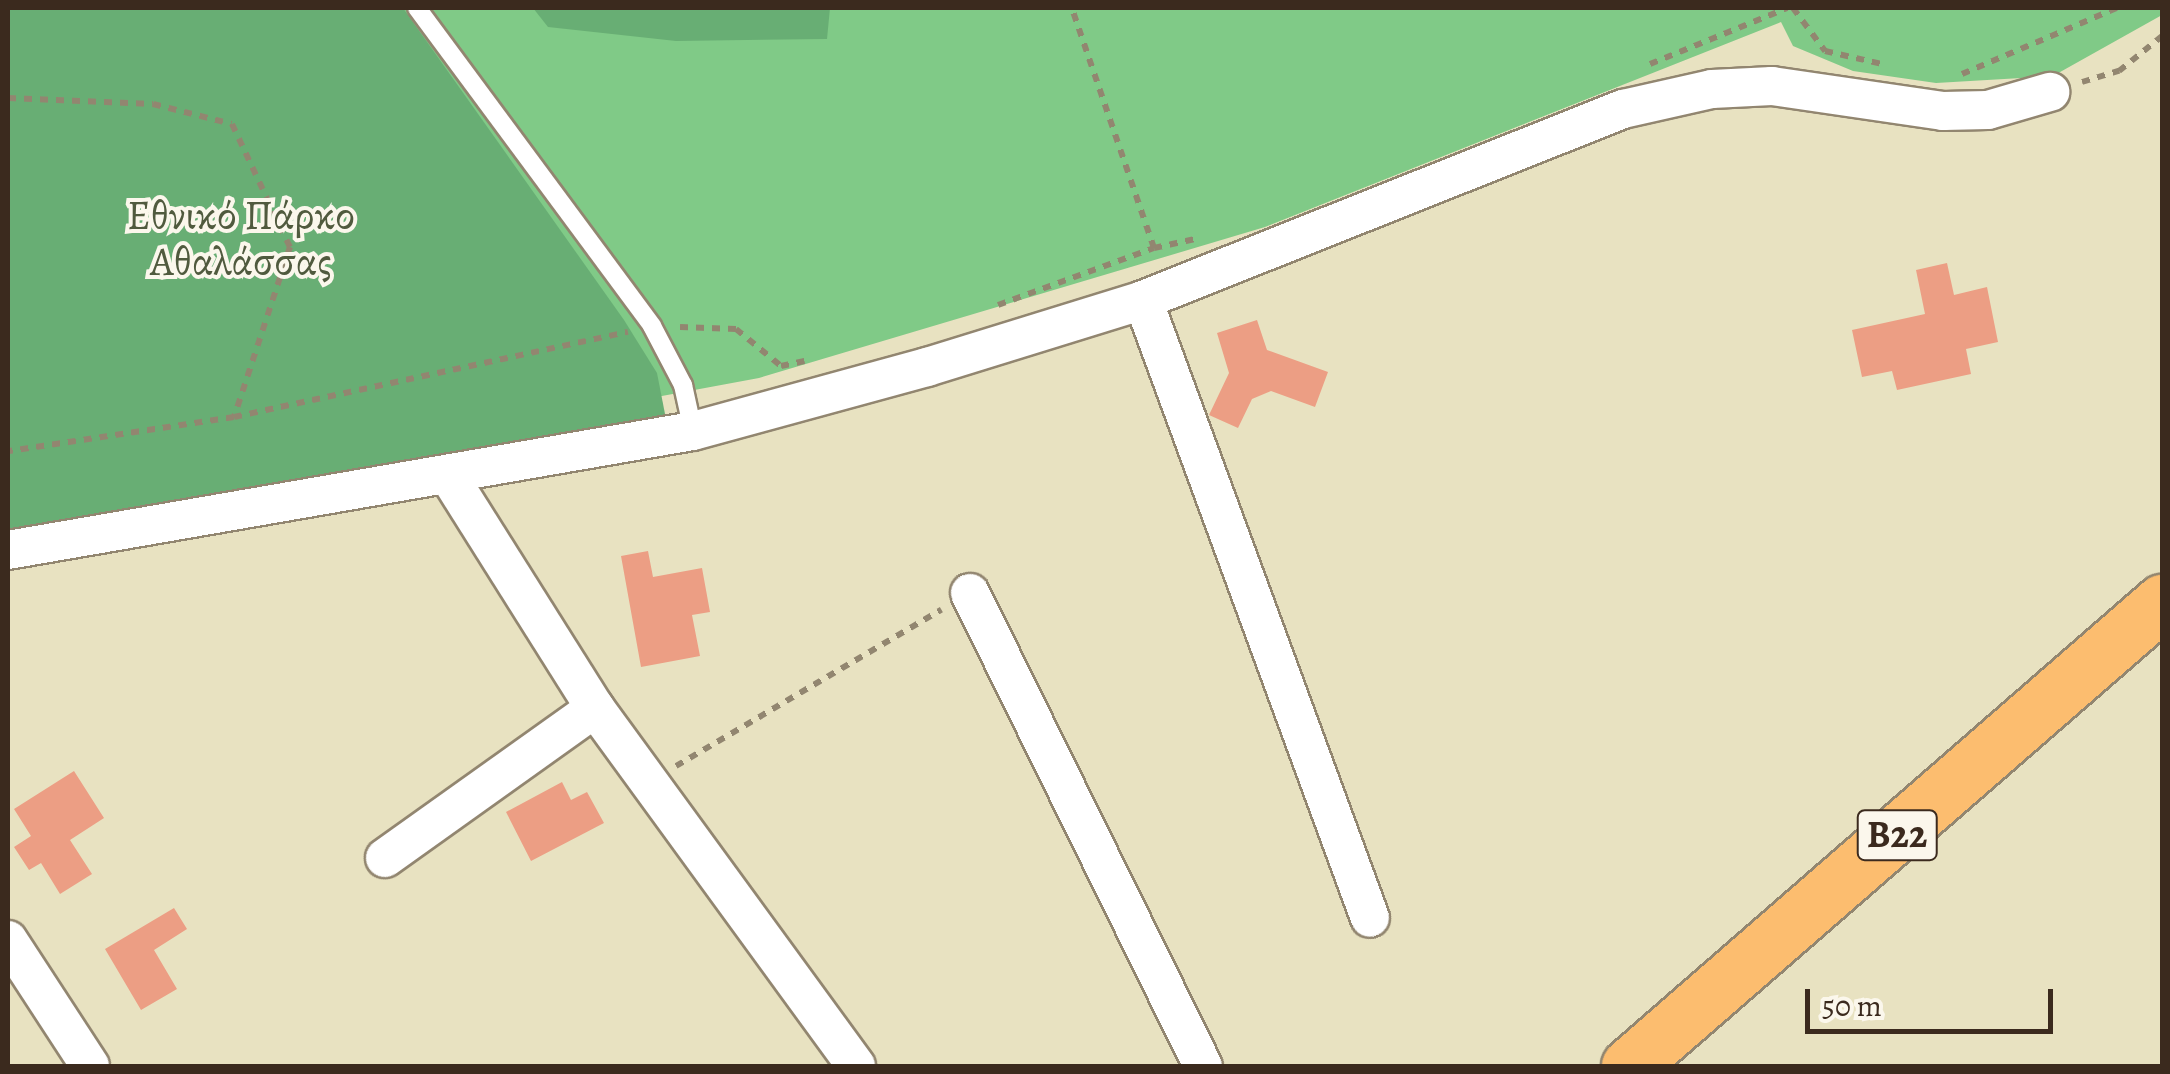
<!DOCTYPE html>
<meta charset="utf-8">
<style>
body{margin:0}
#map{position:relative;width:2170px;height:1074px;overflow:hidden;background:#e8e2c1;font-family:Alegreya,serif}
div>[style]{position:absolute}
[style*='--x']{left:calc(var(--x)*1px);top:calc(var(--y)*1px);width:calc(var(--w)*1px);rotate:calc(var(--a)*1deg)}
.green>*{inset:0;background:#80ca87}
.forest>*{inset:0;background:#68ae74}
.building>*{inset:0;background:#ec9e84}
.path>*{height:6px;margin-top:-3px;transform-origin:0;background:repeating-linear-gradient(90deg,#928670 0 8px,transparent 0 16px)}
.roads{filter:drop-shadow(2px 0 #928670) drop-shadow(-2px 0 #928670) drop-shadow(0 2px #928670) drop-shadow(0 -2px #928670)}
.lane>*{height:18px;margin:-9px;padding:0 9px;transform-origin:9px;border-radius:9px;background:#fff}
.street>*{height:38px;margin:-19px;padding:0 19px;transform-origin:19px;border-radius:19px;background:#fff}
.primary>*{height:55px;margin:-27.5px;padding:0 27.5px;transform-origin:27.5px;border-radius:27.5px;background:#fcbd6f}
span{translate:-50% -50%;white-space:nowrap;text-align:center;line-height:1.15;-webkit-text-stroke:8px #fbf7ec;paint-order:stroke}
.shield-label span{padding:2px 8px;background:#fbf7ec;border:2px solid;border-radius:8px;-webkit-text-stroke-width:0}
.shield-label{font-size:38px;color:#3b2a1e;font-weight:700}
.park-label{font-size:40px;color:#505a3e}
.frame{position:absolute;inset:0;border:10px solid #3b2a1e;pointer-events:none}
.scale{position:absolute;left:1805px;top:989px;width:248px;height:45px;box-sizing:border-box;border:5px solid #3b2a1e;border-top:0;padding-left:12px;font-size:30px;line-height:35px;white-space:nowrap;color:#3b2a1e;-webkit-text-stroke:8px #fbf7ec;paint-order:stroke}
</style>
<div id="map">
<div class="green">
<div style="clip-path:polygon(8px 8px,2162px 8px,2162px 15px,2053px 76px,1936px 83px,1853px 71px,1793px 46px,1781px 22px,1265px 227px,759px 378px,8px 517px)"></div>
</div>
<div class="forest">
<div style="clip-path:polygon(8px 8px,403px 8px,624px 320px,657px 373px,665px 414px,645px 428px,8px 533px)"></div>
<div style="clip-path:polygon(533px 8px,830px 8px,827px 39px,676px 41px,548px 27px)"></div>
</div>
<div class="building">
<div style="clip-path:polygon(1947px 263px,1954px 295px,1987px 287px,1998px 342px,1966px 349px,1971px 374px,1897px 390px,1892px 371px,1862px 377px,1852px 330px,1925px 314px,1916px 270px)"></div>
<div style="clip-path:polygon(1257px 320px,1267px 350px,1328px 372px,1315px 407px,1271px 391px,1252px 399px,1238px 428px,1209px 415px,1229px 373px,1217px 333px)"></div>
<div style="clip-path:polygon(648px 551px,653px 577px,702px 568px,710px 612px,692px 615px,700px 656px,641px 667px,621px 556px)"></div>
<div style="clip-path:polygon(74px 771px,104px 818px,70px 840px,92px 874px,60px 894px,41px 863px,29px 870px,14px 847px,31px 836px,14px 809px)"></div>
<div style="clip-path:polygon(562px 782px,571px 800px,587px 792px,604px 823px,531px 861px,506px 812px)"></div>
<div style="clip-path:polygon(174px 908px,187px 929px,154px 950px,177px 989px,141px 1010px,105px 949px)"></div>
</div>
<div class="path">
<div style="--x:1793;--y:8;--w:54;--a:53.3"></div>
<div style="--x:1825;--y:51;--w:58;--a:12.8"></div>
<div style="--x:1650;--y:64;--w:148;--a:-22.2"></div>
<div style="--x:1962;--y:74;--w:168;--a:-23.1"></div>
<div style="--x:2082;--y:82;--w:39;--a:-17"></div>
<div style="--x:2119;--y:71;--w:55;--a:-39.1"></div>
<div style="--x:8;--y:98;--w:145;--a:2.4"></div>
<div style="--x:153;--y:104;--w:81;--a:14.2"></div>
<div style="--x:232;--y:124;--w:136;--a:64.8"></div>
<div style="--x:290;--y:247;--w:179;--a:108.2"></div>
<div style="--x:234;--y:417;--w:229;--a:171.4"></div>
<div style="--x:1154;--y:248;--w:42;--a:-12.4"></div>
<div style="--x:998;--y:305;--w:166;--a:-20.1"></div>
<div style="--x:1154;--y:248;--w:254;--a:-108.9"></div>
<div style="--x:680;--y:327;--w:56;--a:2"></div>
<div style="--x:736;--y:329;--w:58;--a:39.4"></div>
<div style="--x:781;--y:366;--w:24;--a:-12"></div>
<div style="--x:234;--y:417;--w:403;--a:-12.2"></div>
<div style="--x:676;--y:766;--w:308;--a:-30.5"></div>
</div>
<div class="roads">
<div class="lane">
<div style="--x:417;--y:8;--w:395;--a:53.5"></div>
<div style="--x:652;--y:326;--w:67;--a:62.3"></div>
<div style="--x:683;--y:385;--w:47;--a:77.7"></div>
</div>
<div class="street">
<div style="--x:1143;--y:300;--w:658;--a:69.83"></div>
<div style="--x:450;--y:478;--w:272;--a:57.8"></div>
<div style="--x:595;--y:708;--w:443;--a:53.9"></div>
<div style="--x:8;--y:550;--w:695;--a:-9.86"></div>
<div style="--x:693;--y:431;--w:243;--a:-15.3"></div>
<div style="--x:927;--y:367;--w:226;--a:-17.2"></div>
<div style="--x:1143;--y:300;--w:517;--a:-21.7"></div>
<div style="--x:1623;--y:109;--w:91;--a:-12.7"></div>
<div style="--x:1712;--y:89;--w:60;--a:-2.9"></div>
<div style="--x:1772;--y:86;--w:173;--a:8.3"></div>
<div style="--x:1943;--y:111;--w:45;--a:-1.3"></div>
<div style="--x:1988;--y:110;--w:65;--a:-16.2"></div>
<div style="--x:970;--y:593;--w:527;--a:63.78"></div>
<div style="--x:385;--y:858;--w:258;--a:-35.5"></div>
<div style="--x:8;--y:940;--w:150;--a:56.9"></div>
</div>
<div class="primary">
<div style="--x:1629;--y:1066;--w:707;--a:-41.04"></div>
</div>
</div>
<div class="shield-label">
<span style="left:1897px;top:835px">B22</span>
</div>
<div class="park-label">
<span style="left:241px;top:239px">Εθνικό Πάρκο<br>Αθαλάσσας</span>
</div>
<div class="frame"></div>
<div class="scale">50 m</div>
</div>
